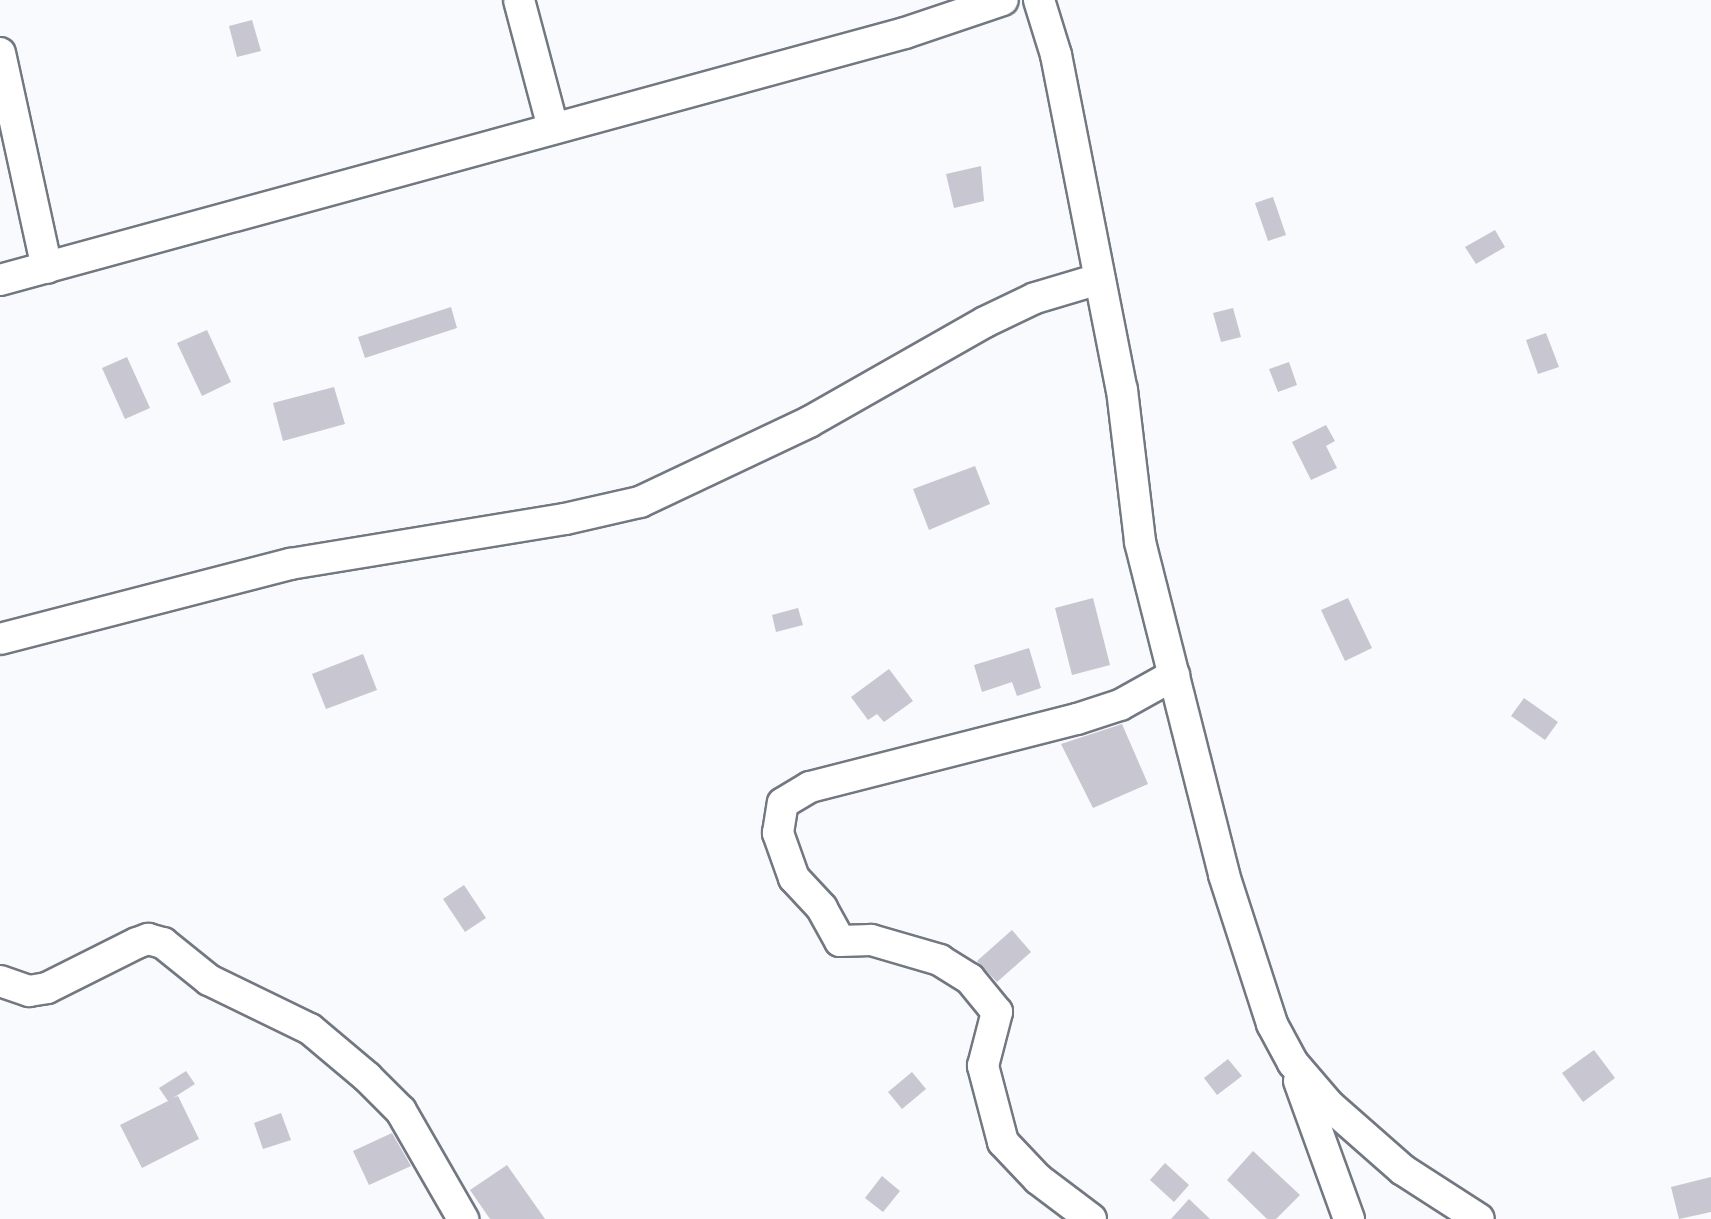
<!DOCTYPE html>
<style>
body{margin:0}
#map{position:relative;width:1711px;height:1219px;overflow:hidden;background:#f8fafe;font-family:Figtree,sans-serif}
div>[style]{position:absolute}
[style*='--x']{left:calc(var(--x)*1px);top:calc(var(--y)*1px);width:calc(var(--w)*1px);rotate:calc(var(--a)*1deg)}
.building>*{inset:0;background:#c7c6d1}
.roads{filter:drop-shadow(2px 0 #727881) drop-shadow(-2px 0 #727881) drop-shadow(0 2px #727881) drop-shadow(0 -2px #727881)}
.minor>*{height:30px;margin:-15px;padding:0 15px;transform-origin:15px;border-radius:15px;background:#fff}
span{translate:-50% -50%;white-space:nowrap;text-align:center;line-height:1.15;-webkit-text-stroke:8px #f8fafe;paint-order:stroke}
</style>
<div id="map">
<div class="building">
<div style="clip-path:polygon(252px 20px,261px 51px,237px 57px,229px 26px)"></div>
<div style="clip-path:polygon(981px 166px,984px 201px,954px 208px,946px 174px)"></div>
<div style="clip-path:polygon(1273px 197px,1286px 235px,1268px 241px,1255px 203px)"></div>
<div style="clip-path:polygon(1495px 230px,1505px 247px,1476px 264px,1465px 247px)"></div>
<div style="clip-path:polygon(451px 307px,457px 328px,365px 358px,358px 337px)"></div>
<div style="clip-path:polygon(1233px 308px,1241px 337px,1221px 342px,1213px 313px)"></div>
<div style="clip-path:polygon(207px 330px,231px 382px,202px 396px,177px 343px)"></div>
<div style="clip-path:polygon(1546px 333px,1559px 367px,1538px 374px,1526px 340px)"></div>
<div style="clip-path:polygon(127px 357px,150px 408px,125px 419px,102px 368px)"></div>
<div style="clip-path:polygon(1289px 362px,1297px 385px,1278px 392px,1269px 369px)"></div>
<div style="clip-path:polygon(334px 387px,345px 424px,283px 441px,273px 403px)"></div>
<div style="clip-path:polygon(1326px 425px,1335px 441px,1326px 446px,1337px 468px,1311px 480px,1292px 442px)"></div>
<div style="clip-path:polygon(975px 466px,990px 504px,929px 530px,913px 489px)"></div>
<div style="clip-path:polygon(1093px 598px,1110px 665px,1072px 675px,1055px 608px)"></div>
<div style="clip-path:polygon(1348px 598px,1372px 648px,1345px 661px,1321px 610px)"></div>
<div style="clip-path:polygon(798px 608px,803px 625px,776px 632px,772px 615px)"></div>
<div style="clip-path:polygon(1029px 648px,1041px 688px,1017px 696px,1012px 682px,982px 692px,974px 665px)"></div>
<div style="clip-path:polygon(363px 654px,377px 690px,326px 709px,312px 674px)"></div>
<div style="clip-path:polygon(889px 669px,913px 701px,884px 722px,877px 714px,868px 720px,851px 697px)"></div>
<div style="clip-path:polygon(1524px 698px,1558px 722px,1545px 740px,1511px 716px)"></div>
<div style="clip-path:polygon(1122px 724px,1148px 784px,1093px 808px,1061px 744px)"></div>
<div style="clip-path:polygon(464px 885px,486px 918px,465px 932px,443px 899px)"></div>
<div style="clip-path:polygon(1012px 930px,1031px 952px,997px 982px,977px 961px)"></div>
<div style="clip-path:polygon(1594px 1050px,1615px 1078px,1583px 1102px,1562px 1073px)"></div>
<div style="clip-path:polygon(1228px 1059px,1242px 1076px,1217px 1095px,1204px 1078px)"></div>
<div style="clip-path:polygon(186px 1071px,195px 1084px,173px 1098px,178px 1096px,199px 1139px,142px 1168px,120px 1125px,168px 1101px,159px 1088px)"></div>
<div style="clip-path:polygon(912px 1072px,926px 1089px,902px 1109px,888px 1092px)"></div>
<div style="clip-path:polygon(281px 1113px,291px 1140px,263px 1149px,254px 1123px)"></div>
<div style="clip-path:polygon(392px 1133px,411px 1166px,369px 1185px,353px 1151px)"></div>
<div style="clip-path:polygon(1253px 1151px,1300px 1195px,1276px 1219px,1267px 1219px,1227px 1180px)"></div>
<div style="clip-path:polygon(1165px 1163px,1189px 1185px,1174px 1202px,1150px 1180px)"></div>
<div style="clip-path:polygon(507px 1165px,545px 1219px,490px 1219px,470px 1190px)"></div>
<div style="clip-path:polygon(882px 1176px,900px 1191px,883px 1212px,865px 1198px)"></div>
<div style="clip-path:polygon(1711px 1177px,1711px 1212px,1679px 1219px,1671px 1187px)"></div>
<div style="clip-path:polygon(1189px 1199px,1210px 1219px,1171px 1219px)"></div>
</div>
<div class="roads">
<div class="minor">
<div style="--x:519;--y:0;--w:132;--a:75.1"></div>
<div style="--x:1039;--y:0;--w:58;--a:72.8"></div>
<div style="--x:1056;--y:55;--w:341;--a:78.9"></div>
<div style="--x:1122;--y:390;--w:153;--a:83.2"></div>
<div style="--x:1140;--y:542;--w:343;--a:75.8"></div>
<div style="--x:1224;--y:875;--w:157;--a:72.1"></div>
<div style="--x:1272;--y:1024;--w:44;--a:61.7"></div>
<div style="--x:1293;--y:1063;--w:55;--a:49.4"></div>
<div style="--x:1329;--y:1105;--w:98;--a:41.3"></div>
<div style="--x:1403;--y:1170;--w:90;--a:32.8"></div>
<div style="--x:0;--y:53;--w:220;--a:77.7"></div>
<div style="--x:0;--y:280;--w:938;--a:-15.27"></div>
<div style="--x:905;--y:33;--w:103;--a:-18.6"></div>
<div style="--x:0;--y:639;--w:300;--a:-14.5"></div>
<div style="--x:290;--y:564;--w:279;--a:-9.3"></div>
<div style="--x:565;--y:519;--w:77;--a:-12.8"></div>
<div style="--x:640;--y:502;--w:187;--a:-25.3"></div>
<div style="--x:809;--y:422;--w:202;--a:-29.6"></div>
<div style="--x:985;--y:322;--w:55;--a:-25.6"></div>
<div style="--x:1035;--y:298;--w:67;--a:-16.5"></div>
<div style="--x:0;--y:981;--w:31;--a:19"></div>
<div style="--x:29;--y:991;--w:18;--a:-9"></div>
<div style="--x:47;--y:988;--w:101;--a:-26.6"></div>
<div style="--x:137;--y:943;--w:12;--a:-20"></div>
<div style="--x:148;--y:939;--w:16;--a:15"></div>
<div style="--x:163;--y:943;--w:59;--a:38.8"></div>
<div style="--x:209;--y:980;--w:112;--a:25.9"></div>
<div style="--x:310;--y:1029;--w:75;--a:40.1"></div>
<div style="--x:367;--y:1077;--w:48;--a:45"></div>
<div style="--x:401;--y:1111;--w:125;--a:60.1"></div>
<div style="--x:1299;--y:1081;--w:147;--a:70.1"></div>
<div style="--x:1091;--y:1219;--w:66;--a:-143"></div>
<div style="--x:1038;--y:1179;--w:51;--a:-133.4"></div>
<div style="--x:1003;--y:1142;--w:79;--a:-104.7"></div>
<div style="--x:983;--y:1066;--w:56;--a:-75.5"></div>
<div style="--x:997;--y:1012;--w:43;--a:-129.3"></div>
<div style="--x:970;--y:979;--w:36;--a:-148"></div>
<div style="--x:940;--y:960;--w:72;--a:-163.8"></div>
<div style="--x:871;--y:940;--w:31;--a:178"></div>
<div style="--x:840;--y:941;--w:38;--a:-119"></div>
<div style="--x:822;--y:908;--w:41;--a:-133"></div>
<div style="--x:794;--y:878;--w:48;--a:-109.6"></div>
<div style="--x:778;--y:833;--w:30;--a:-81"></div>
<div style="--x:783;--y:803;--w:31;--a:-31"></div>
<div style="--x:810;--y:787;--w:276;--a:-14.3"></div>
<div style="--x:1077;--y:719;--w:45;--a:-18"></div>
<div style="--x:1120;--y:705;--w:62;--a:-29.1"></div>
</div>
</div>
</div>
